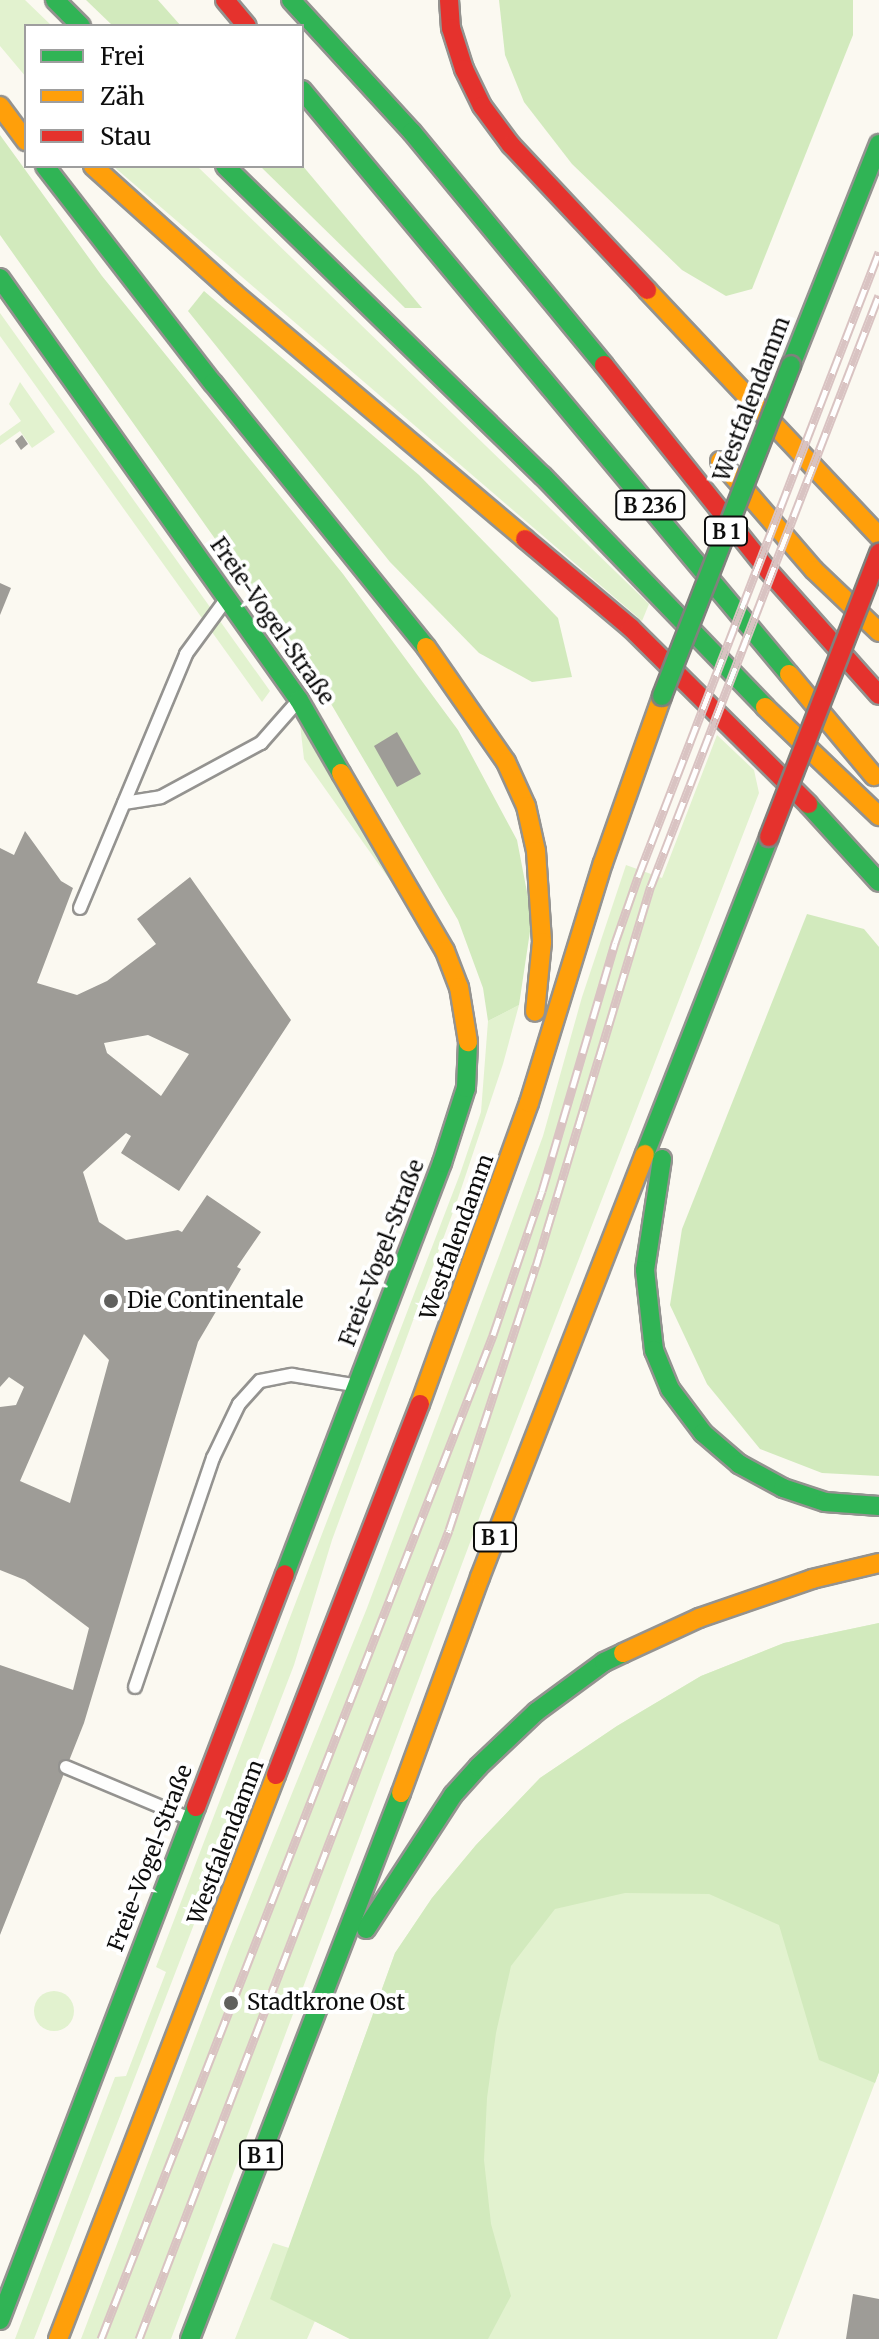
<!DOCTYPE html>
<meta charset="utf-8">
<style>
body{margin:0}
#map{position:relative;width:879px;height:2339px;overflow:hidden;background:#fbf9f1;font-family:Merriweather,serif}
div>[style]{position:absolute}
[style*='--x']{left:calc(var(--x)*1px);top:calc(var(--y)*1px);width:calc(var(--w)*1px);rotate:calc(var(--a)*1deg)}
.green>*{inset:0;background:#e2f2cf}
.round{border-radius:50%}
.forest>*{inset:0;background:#d2eabd}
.building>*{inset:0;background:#9e9c97}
.roads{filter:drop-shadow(2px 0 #949390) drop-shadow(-2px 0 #949390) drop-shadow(0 2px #949390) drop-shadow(0 -2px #949390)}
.lane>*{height:12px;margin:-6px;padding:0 6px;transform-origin:6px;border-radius:6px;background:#fefefd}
.fast>*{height:18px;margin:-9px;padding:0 9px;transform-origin:9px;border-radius:9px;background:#30b455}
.slow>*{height:18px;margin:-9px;padding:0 9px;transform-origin:9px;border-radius:9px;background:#ff9f0a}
.jam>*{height:18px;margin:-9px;padding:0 9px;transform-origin:9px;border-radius:9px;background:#e5322d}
.rail>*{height:9px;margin-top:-4.5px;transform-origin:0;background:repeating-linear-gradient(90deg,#fff 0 18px,#d9c3c2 0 36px);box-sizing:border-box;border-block:2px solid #d9c3c2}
.bridges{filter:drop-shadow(2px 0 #81817d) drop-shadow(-2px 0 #81817d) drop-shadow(0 2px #81817d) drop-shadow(0 -2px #81817d)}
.fast-bridge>*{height:18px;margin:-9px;padding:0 9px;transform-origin:9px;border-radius:9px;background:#30b455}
.jam-bridge>*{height:18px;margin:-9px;padding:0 9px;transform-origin:9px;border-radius:9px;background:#e5322d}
.dots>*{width:22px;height:22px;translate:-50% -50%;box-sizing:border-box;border:4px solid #fff;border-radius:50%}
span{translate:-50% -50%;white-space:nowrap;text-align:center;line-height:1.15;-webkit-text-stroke:8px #fff;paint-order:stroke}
.shield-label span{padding:2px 6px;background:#fff;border:2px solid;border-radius:6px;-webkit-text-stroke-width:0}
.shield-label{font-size:20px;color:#0d0d0d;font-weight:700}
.street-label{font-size:22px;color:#0d0d0d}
.poi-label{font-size:22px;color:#0d0d0d}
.left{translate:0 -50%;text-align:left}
.legend{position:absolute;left:24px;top:24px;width:280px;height:144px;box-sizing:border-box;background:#fff;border:2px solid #9e9e9e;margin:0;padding:10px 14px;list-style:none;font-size:24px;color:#0d0d0d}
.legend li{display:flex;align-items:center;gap:16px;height:40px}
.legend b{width:40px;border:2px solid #9e9e9e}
</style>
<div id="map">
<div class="green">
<div style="clip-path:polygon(0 0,25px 0,52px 26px,26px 26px,26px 77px,0 46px)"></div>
<div style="clip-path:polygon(113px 166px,197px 166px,649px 604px,642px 621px)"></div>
<div style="clip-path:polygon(0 313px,270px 691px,262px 702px,0 336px)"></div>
<div style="clip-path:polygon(20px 382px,55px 432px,32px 448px,20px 431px,0 445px,0 436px,21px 421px,9px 404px)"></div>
<div style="clip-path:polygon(300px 724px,399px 893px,304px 759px)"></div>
<div style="clip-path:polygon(717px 735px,754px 770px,759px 793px,495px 1476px,171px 2339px,81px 2339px,229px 1949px,367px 1608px,499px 1256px,543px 1136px,582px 997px,626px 865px,662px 878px)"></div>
<div style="clip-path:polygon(519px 1005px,503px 1064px,456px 1204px,332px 1540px,294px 1665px,34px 2339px,15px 2339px,115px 2077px,126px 2076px,166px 1972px,156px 1967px,460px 1174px,481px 1112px,488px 1021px)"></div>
<div style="clip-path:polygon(879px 1623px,879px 2072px,777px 2339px,350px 2339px,315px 2321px,307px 2339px,235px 2339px,273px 2243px,289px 2248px,395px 1953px,432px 1898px,476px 1845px,540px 1778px,617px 1726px,701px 1676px,784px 1643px)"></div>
<div class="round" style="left:34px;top:1991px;width:40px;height:40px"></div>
</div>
<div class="forest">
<div style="clip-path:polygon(86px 0,158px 0,181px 26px,113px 26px)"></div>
<div style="clip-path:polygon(499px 0,853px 0,853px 35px,752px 289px,726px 296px,682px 270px,572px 164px,524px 102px,505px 55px)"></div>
<div style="clip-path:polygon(0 135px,102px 276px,343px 574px,458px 730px,517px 840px,532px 918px,519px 1005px,488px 1021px,483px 988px,458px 920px,327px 697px,0 235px)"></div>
<div style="clip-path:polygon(302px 165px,422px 308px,405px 308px,260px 166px)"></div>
<div style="clip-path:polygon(204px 291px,419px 475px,558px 618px,572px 677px,532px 682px,479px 653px,390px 562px,188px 311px)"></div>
<div style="clip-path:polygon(807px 914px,864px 929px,879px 947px,879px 1476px,822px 1473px,760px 1449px,707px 1384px,670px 1305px,682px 1229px)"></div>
<div style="clip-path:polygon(879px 1623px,879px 2072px,875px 2083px,819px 2060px,779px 1925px,709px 1894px,625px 1893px,555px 1909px,511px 1966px,496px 2033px,487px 2098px,484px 2160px,491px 2224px,511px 2296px,488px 2339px,350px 2339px,270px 2299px,395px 1953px,432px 1898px,476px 1845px,540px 1778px,617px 1726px,701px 1676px,784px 1643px)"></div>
</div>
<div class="building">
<div style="clip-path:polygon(22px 435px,28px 444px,21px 450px,15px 441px)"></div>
<div style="clip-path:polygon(0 583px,11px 588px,0 615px)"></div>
<div style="clip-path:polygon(397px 732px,421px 774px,397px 787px,374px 746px)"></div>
<div style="clip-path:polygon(evenodd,25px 831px,61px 881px,73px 888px,37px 983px,77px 995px,107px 981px,156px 944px,137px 919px,190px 877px,291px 1020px,179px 1191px,121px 1153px,131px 1136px,126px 1133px,83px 1172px,99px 1222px,126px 1240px,178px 1230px,182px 1232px,207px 1195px,261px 1232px,237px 1267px,241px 1269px,198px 1342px,84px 1723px,0 1935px,0 1665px,73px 1690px,89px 1628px,25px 1580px,0 1570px,0 1407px,16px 1405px,24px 1387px,9px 1377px,0 1387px,0 848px,14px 855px,25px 831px,148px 1035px,189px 1054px,161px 1096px,107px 1053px,104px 1043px,148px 1035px,25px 831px,84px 1334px,109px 1360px,70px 1503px,20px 1481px,84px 1334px)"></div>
<div style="clip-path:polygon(853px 2294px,879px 2299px,879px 2339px,846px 2339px)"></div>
</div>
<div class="roads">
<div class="lane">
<div style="--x:124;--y:803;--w:37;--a:-9"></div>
<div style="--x:161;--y:797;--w:114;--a:-28.4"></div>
<div style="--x:261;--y:743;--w:55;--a:-48.7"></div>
<div style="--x:80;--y:908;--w:275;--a:-67.3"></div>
<div style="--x:186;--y:654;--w:66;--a:-53.7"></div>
<div style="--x:135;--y:1687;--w:242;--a:-71.2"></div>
<div style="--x:213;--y:1458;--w:60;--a:-64.3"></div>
<div style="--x:239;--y:1404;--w:31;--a:-48"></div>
<div style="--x:260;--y:1381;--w:33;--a:-11"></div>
<div style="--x:292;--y:1375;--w:63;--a:9.2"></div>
<div style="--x:66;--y:1767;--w:132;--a:22.7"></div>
</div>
<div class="fast">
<div style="--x:55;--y:0;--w:37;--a:45"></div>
<div style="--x:291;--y:0;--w:179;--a:47.5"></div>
<div style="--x:412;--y:132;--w:302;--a:50.5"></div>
<div style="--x:302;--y:90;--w:760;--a:50.18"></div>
<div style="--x:45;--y:166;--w:274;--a:52.3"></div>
<div style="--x:213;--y:383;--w:339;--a:51.1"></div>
<div style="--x:225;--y:166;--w:444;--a:44.3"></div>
<div style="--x:543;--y:476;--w:320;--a:46.1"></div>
<div style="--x:0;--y:278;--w:517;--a:54.68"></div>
<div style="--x:299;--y:700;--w:84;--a:60.1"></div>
<div style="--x:791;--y:365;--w:238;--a:-68.3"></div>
<div style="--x:808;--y:804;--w:105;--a:47.7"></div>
<div style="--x:645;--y:1154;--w:340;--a:-68.6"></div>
<div style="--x:662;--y:1159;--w:112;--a:98.7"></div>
<div style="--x:645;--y:1270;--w:81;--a:83.6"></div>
<div style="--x:654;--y:1350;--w:42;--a:67.7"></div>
<div style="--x:670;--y:1389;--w:55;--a:53.1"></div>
<div style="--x:703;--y:1433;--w:48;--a:40.7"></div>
<div style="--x:739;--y:1464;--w:50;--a:28.6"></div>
<div style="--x:783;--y:1488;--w:44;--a:18.4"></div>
<div style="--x:825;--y:1502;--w:54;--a:4.2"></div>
<div style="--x:285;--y:1574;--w:440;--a:-69.1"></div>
<div style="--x:442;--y:1163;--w:79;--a:-72.3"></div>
<div style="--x:466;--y:1088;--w:46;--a:-87.5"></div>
<div style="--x:366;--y:1929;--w:160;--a:-57"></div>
<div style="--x:453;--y:1795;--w:38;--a:-48"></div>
<div style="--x:478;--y:1767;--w:80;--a:-43.5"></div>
<div style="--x:536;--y:1712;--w:84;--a:-36.3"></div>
<div style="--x:604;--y:1662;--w:21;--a:-25"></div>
<div style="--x:0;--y:2320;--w:549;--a:-69.09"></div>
<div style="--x:190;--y:2339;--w:585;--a:-68.87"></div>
</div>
<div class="slow">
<div style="--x:0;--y:106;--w:44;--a:53.4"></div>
<div style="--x:93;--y:166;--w:190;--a:42"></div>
<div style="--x:234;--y:293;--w:381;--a:40.2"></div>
<div style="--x:647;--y:290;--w:338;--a:46.7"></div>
<div style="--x:720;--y:461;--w:144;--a:49.2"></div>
<div style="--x:814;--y:570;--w:90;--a:43.6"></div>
<div style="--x:426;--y:647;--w:140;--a:55.2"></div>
<div style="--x:506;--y:762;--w:48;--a:65.6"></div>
<div style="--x:526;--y:806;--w:46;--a:77.5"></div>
<div style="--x:536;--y:851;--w:91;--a:86.2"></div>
<div style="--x:542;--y:942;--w:70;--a:95.7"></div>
<div style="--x:789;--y:674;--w:133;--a:50.2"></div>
<div style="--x:765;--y:707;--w:158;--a:43.7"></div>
<div style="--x:341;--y:773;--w:206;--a:59.7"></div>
<div style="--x:445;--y:951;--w:39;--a:69"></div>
<div style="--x:459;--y:987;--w:56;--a:80.7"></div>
<div style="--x:420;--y:1404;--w:320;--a:-70.1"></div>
<div style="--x:529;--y:1103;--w:251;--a:-72.9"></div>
<div style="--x:603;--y:863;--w:177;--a:-70.5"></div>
<div style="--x:623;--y:1653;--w:84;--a:-24.7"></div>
<div style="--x:699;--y:1618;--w:120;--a:-19"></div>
<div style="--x:812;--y:1579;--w:69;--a:-13.4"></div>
<div style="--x:401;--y:1793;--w:230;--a:-69.9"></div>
<div style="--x:480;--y:1577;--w:454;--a:-68.7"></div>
<div style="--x:58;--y:2339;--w:605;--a:-68.87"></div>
</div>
<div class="jam">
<div style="--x:225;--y:0;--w:34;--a:50"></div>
<div style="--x:449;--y:0;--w:28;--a:86"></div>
<div style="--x:451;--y:28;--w:43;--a:72.4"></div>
<div style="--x:464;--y:69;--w:41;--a:64.1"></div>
<div style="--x:482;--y:106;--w:49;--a:53.4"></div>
<div style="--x:511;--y:145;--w:199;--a:46.8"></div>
<div style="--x:604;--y:365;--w:258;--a:51.4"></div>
<div style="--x:765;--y:567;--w:171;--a:48.3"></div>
<div style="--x:525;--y:539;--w:138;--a:40"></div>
<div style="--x:631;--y:628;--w:250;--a:44.8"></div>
<div style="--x:276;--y:1775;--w:398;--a:-68.8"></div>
<div style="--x:196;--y:1807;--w:249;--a:-69.1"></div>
</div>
</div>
<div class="rail">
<div style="--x:101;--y:2339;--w:1078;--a:-68.67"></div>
<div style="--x:493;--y:1335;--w:152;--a:-71.2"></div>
<div style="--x:542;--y:1191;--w:259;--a:-73.6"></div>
<div style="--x:615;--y:943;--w:70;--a:-70.8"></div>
<div style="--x:638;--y:877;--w:670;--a:-68.91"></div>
<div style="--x:139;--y:2339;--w:866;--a:-69.03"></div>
<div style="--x:449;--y:1530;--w:278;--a:-71.8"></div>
<div style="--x:536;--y:1266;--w:397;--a:-73.2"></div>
<div style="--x:651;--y:886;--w:633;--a:-68.9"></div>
</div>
<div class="bridges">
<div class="fast-bridge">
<div style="--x:662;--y:696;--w:355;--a:-68.7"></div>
</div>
<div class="jam-bridge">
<div style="--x:769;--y:837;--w:305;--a:-68.8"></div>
</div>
</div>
<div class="dots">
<div style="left:111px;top:1301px;background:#60605d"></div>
<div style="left:231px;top:2003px;background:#60605d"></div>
</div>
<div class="shield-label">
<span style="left:650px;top:505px">B 236</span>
<span style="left:726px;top:531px">B 1</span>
<span style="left:495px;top:1537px">B 1</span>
<span style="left:261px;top:2155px">B 1</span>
</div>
<div class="street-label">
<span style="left:752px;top:399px;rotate:-69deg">Westfalendamm</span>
<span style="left:272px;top:621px;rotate:55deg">Freie-Vogel-Straße</span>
<span style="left:457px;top:1237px;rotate:-70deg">Westfalendamm</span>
<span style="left:382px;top:1253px;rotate:-69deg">Freie-Vogel-Straße</span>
<span style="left:226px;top:1842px;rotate:-69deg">Westfalendamm</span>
<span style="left:150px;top:1858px;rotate:-69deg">Freie-Vogel-Straße</span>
</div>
<div class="poi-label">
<span class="left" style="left:127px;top:1301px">Die Continentale</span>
<span class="left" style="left:247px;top:2003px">Stadtkrone Ost</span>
</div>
<ul class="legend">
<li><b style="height:10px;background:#30b455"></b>Frei</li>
<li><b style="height:10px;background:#ff9f0a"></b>Zäh</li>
<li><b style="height:10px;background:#e5322d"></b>Stau</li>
</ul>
</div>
